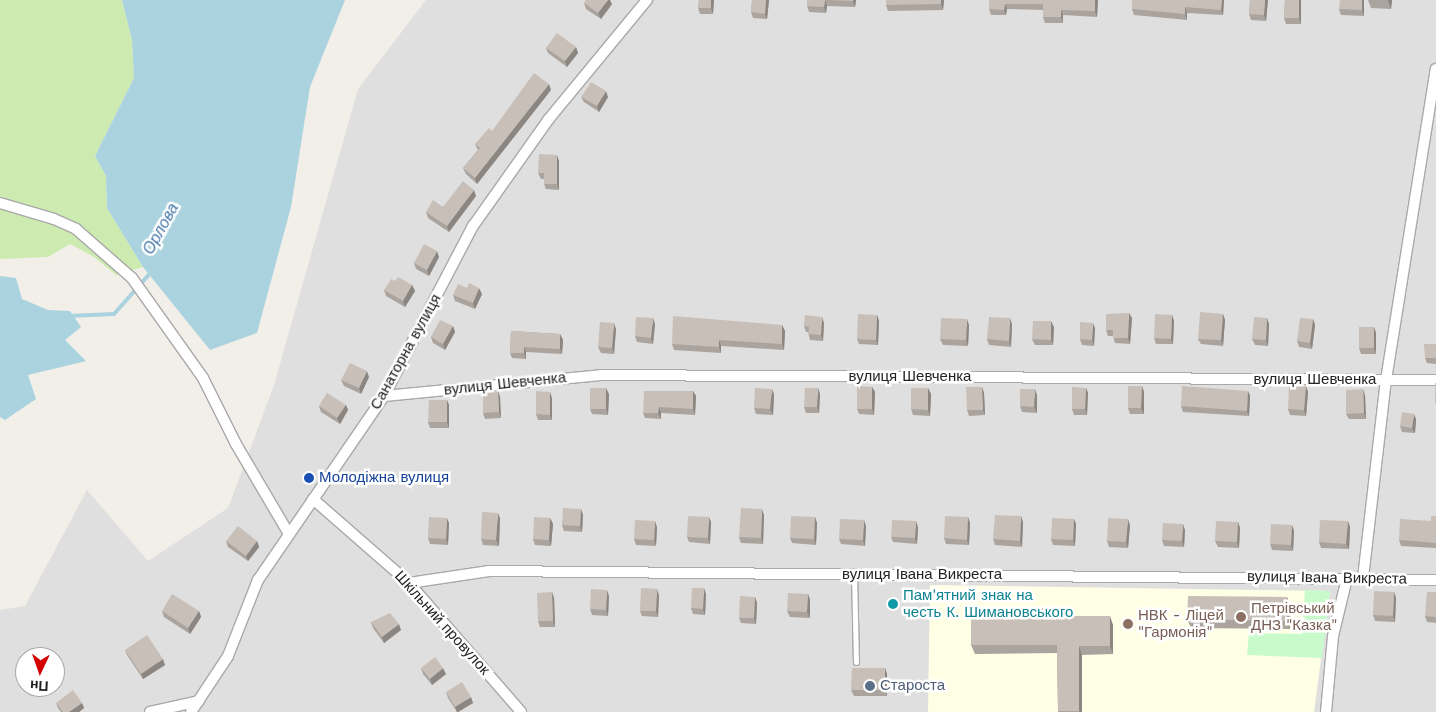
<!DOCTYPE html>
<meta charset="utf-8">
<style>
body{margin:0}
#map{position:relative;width:1436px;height:712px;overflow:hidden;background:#f2efe9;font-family:"Work Sans",sans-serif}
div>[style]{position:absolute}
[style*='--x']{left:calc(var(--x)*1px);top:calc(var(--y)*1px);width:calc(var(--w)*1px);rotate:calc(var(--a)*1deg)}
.residential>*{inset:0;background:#e0dfdf}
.education>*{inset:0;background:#ffffe5}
.grass>*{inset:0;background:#cdebb0}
.park>*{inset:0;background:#c8facc}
.water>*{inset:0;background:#aad3df}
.stream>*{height:4px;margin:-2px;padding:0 2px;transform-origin:2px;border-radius:2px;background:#aad3df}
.roads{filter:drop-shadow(1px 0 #a9a9a9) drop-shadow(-1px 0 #a9a9a9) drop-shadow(0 1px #a9a9a9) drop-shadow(0 -1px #a9a9a9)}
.service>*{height:5px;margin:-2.5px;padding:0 2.5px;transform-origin:2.5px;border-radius:2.5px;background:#fff}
.minor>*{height:10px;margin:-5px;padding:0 5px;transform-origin:5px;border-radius:5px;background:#fff}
.wall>*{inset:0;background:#aba49e}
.shaded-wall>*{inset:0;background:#8b8681}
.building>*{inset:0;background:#c7bfb8}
.dots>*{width:14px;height:14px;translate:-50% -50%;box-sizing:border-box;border:2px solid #fff;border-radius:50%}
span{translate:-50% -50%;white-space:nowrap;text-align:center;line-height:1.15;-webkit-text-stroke:5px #fff;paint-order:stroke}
.street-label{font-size:15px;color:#222}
.transit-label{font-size:15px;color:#164399}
.left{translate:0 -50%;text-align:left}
.culture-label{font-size:15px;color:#0d838f}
.education-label{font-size:15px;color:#785e54}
.service-label{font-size:15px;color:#4e5e75}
.water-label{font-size:16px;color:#4a7aab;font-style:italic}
.north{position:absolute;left:15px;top:647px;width:50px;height:50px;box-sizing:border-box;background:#fff;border:1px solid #a7a7a7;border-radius:50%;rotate:183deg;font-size:14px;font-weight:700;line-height:20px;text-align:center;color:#222}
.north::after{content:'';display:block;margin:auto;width:18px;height:22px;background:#d40000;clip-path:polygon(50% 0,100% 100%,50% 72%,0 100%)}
</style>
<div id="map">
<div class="residential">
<div style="clip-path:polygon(evenodd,426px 0,1436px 0,1436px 712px,0 712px,0 610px,25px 606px,87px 490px,148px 561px,228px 508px,274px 385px,358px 89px,426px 0,25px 657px,55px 657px,55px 687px,25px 687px,25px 657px)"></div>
</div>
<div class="education">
<div style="clip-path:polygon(930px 585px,1330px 591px,1314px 712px,928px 712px)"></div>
</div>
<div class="grass">
<div style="clip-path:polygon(0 0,122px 0,132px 40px,134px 78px,95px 156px,106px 176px,107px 208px,143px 267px,116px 275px,94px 257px,70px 244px,48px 257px,0 259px)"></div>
</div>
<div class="park">
<div style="clip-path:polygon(1305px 590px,1330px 591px,1322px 658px,1247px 655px,1249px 633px,1302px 634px)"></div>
</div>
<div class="water">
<div style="clip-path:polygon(122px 0,345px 0,310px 87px,291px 207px,257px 333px,210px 350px,143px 267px,107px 208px,106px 176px,95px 156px,134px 78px,132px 40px)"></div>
<div style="clip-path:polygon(0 276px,16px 278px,22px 299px,48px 310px,70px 311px,81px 327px,65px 340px,86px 361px,28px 375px,36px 399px,5px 420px,0 417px)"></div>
</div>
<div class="stream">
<div style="--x:68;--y:316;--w:46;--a:-2.5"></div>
<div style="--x:114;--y:314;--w:57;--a:-48.5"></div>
</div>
<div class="roads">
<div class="service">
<div style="--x:854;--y:574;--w:88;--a:88.7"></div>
</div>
<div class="minor">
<div style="--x:0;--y:203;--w:56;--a:16.5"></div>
<div style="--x:54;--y:219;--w:24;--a:24"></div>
<div style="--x:76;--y:229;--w:74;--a:41.2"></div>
<div style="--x:132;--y:278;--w:123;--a:54.6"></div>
<div style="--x:203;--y:378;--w:74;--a:63.4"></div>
<div style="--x:236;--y:444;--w:104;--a:59.5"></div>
<div style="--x:384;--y:396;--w:218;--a:-5.5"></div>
<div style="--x:601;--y:375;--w:835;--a:0.34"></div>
<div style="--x:313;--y:499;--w:128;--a:41.2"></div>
<div style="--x:409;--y:583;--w:171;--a:49"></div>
<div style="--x:1363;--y:578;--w:199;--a:-83.4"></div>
<div style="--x:1386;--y:380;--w:315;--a:-80.9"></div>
<div style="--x:409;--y:583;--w:81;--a:-8.5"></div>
<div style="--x:489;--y:571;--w:947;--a:0.54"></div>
<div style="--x:150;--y:712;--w:50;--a:-12.7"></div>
<div style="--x:191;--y:712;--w:67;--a:-56.5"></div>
<div style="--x:228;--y:656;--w:82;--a:-68.5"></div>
<div style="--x:258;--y:580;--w:223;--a:-55.6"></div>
<div style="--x:384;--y:396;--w:192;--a:-62.4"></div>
<div style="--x:473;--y:226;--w:130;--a:-54.7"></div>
<div style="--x:548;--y:120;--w:156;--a:-50.5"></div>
<div style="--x:1326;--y:712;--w:76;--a:-84.7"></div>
<div style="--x:1333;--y:636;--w:60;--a:-76.4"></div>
</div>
</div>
<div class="wall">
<div style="clip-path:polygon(699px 0,714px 0,713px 14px,700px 14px,698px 8px)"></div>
<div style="clip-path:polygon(752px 0,769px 0,767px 19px,753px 18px,751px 12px)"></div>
<div style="clip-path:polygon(807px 0,856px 0,855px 7px,827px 6px,826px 13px,809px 12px,807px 6px)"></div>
<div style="clip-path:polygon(944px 0,943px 10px,888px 11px,886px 5px)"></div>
<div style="clip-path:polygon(989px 0,1098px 0,1097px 17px,1063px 15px,1063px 23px,1045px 23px,1043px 17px,1043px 10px,1007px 9px,1006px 15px,991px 15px,989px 9px)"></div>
<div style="clip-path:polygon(1224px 0,1223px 15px,1187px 13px,1187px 20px,1134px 15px,1132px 9px)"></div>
<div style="clip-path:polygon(1250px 0,1268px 0,1266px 21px,1251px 20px,1249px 14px)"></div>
<div style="clip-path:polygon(1285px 0,1301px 0,1301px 24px,1286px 24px,1284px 18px)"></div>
<div style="clip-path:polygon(1364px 0,1364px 16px,1341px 15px,1339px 9px)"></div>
<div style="clip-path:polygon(1368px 0,1392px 0,1391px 9px,1371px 8px)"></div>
<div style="clip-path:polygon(584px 3px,612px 4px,601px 19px,586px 9px)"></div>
<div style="clip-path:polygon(576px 47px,578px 53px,567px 67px,548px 53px,546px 48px)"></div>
<div style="clip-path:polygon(551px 90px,477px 184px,466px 174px,463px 168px,478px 150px,475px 144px,492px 131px)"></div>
<div style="clip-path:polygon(581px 97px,608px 97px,599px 112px,584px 102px)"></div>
<div style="clip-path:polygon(559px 161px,559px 190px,546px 189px,544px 184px,544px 179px,541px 179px,538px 173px)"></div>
<div style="clip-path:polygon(476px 196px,449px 232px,428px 218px,426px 212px)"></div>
<div style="clip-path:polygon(439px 257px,429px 276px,416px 269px,414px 263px)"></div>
<div style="clip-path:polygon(395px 281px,412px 285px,415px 291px,405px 307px,386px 296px,384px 290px)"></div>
<div style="clip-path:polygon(482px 294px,475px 309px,455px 301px,453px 295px)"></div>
<div style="clip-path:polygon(1223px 314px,1225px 320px,1223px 346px,1201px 344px,1198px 339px)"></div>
<div style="clip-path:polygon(877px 315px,879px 321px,878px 345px,859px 344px,857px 339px)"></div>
<div style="clip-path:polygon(1172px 315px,1174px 321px,1173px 344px,1156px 344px,1154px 338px)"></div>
<div style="clip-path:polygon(1132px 318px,1130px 344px,1115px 343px,1113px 336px,1108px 336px,1106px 330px)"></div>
<div style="clip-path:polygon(1267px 318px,1269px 324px,1268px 346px,1255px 345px,1252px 339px)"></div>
<div style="clip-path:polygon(1313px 319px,1315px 325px,1312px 349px,1299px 347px,1297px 341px)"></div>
<div style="clip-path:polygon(824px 323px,823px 341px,810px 340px,808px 332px,806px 332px,804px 326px)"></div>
<div style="clip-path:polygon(655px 324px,653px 344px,637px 342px,635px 336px)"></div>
<div style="clip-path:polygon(1012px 324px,1011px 347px,989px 345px,987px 339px)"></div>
<div style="clip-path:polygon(782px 325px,785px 331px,784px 350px,721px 346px,721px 353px,674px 350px,672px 344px)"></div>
<div style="clip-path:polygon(969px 325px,968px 346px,943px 345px,940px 339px)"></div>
<div style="clip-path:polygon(453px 326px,455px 332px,445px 350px,433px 343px,431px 337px)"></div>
<div style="clip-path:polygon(1054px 327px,1053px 345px,1035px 345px,1032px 339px)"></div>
<div style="clip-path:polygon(1374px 327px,1376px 333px,1376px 354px,1361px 354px,1359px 348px)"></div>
<div style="clip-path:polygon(1095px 328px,1094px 346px,1082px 345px,1080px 339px)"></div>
<div style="clip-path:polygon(616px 329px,614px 354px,601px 353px,598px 347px)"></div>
<div style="clip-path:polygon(511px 331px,560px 334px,563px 340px,562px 354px,526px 352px,526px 359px,512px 358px,510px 353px)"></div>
<div style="clip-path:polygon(1436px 344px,1436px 364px,1427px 363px,1425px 358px)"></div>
<div style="clip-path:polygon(369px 377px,361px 394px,344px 386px,341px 380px)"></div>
<div style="clip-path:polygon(1142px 386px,1144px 392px,1144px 414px,1130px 414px,1128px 408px)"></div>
<div style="clip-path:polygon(1306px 386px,1308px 392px,1306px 416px,1290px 415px,1288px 409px)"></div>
<div style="clip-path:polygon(872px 387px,875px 392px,874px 415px,859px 414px,857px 409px)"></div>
<div style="clip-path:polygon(982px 387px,984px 393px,985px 415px,969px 416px,967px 410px)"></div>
<div style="clip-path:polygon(928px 388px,931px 394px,930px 416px,913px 415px,911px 409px)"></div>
<div style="clip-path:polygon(1086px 388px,1088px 393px,1087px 415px,1074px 415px,1072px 409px)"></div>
<div style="clip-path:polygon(498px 391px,500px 397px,501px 418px,485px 419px,483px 413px)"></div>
<div style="clip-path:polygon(693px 391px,696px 396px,695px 415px,661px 413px,661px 419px,645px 418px,643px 413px)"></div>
<div style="clip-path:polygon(1248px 391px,1250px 396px,1249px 416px,1183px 412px,1181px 406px)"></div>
<div style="clip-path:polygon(609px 394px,608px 415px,592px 414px,590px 409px)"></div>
<div style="clip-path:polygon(774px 394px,773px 415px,756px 414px,754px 408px)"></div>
<div style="clip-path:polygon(820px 394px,819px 413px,806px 413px,804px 407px)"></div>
<div style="clip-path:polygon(1037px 395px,1037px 413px,1022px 412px,1020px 406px)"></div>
<div style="clip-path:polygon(1365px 395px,1366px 419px,1349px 419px,1346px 414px)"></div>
<div style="clip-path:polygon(552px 398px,552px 420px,538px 420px,536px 414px)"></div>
<div style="clip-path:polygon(447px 400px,449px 405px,449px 428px,430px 428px,428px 422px)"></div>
<div style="clip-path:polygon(346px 405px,348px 410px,340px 424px,321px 412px,319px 406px)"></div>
<div style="clip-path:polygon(1416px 419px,1415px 433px,1402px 432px,1400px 426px)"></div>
<div style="clip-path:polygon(581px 509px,583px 515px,582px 532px,564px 531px,562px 525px)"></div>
<div style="clip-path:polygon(764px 515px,763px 544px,741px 543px,739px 537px)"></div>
<div style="clip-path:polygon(1436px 516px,1436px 548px,1401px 546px,1399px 540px,1431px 521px)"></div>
<div style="clip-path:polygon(815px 517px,817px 523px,816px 545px,792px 543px,790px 538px)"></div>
<div style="clip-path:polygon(968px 517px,970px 523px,969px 545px,946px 544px,944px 538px)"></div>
<div style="clip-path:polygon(500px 518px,499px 546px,483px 545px,481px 539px)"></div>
<div style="clip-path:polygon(550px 518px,553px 524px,551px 546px,535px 545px,533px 539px)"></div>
<div style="clip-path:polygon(1074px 519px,1076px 524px,1075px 546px,1053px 545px,1051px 539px)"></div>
<div style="clip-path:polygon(1348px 521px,1350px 527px,1349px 549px,1321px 548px,1319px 542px)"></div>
<div style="clip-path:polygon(711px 522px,710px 544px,689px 542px,687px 537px)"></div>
<div style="clip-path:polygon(1023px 522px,1022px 547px,995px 545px,993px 539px)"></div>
<div style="clip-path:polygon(1238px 522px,1240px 528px,1239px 548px,1218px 547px,1215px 541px)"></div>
<div style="clip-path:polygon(449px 523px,448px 545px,430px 544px,428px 538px)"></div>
<div style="clip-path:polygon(1130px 525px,1128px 548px,1109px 547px,1107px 541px)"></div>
<div style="clip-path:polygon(1292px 525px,1294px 531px,1293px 551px,1272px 550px,1270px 544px)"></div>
<div style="clip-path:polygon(866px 526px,865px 546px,841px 544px,839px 539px)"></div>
<div style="clip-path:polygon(657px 527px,656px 546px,636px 545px,634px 539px)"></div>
<div style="clip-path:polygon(918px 527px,917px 544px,893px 542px,891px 537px)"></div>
<div style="clip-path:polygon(1185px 530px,1184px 547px,1164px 546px,1162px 540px)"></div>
<div style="clip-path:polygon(226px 541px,257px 541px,259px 547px,248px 561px,228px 547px)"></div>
<div style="clip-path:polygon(552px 592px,554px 598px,555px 627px,540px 627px,538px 621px)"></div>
<div style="clip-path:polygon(1394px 592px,1396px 598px,1395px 622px,1375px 621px,1373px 615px)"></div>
<div style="clip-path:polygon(1436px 592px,1436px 623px,1427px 622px,1425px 616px)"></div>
<div style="clip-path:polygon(706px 594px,705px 615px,693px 614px,691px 608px)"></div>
<div style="clip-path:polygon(808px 594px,810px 600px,810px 618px,790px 617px,787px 611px)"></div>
<div style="clip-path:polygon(659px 595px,658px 617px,642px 616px,640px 611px)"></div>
<div style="clip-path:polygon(609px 596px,608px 616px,592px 615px,590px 609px)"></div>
<div style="clip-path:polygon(755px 597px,757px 603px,756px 624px,741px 623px,739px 618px)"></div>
<div style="clip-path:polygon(1287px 597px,1290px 606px,1290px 629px,1191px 628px,1187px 619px)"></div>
<div style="clip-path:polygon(162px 611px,199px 611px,201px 617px,190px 634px,164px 617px)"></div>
<div style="clip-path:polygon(1052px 616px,1113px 625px,1113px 654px,1082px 655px,1082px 712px,1058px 712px,1057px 653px,975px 654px,971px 645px,1034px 617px)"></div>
<div style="clip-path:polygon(371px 622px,401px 630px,384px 643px,373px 628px)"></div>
<div style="clip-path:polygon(125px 650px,165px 665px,143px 679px,127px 655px)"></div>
<div style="clip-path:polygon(421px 668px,446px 674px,432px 685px,423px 674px)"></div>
<div style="clip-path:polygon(885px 668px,887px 674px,887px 696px,854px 696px,851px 690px)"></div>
<div style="clip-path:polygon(446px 692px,473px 703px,458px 712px,457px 712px,448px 698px)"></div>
<div style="clip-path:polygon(56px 703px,82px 703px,84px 708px,79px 712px,61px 712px,58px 708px)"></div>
</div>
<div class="shaded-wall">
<div style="clip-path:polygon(608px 0,610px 0,612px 4px,601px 19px,598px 13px)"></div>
<div style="clip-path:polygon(711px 0,714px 0,713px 14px,711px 8px)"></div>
<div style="clip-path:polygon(766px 0,769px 0,767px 19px,765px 14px)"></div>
<div style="clip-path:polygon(825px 0,827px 6px,826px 13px,824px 7px)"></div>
<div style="clip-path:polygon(853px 0,856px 0,855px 7px,853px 1px)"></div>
<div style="clip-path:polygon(941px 0,944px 0,943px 10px,941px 4px)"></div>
<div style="clip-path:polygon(1095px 0,1098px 0,1097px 17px,1095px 11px)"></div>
<div style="clip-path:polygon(1222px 0,1224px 0,1223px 15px,1221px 10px)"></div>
<div style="clip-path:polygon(1265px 0,1268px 0,1266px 21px,1264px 15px)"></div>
<div style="clip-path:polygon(1299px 0,1301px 0,1301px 24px,1299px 18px)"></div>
<div style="clip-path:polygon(1362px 0,1364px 0,1364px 16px,1362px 10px)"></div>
<div style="clip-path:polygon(1388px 0,1392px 0,1391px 9px)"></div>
<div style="clip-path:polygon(1005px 4px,1007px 9px,1006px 15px,1004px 10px)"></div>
<div style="clip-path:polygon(1185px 7px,1187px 13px,1187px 20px,1185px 14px)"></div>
<div style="clip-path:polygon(1061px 10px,1063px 15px,1063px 23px,1061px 17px)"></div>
<div style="clip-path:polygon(576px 47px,578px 53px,567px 67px,565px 61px)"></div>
<div style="clip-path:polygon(549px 84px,551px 90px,477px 184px,475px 178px)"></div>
<div style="clip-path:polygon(606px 91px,608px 97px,599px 112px,597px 106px)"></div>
<div style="clip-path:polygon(557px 155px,559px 161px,559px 190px,557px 184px)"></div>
<div style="clip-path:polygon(474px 190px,476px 196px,449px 232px,447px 226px)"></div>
<div style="clip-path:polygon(437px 251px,439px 257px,429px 276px,427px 270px)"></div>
<div style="clip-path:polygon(412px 285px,415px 291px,405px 307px,403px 301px)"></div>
<div style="clip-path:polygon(479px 288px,482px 294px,475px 309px,473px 303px)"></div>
<div style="clip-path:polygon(1129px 313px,1132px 318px,1130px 344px,1128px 338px)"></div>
<div style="clip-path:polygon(1223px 314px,1225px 320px,1223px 346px,1221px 340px)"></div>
<div style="clip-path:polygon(877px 315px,879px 321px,878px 345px,876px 340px)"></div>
<div style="clip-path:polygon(1172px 315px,1174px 321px,1173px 344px,1171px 339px)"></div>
<div style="clip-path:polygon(822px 317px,824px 323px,823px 341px,821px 335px)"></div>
<div style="clip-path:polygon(653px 318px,655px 324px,653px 344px,651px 338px)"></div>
<div style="clip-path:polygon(1010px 318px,1012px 324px,1011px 347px,1009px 341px)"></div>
<div style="clip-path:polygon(1267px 318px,1269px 324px,1268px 346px,1266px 340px)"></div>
<div style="clip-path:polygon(967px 319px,969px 325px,968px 346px,966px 340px)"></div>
<div style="clip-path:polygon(1313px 319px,1315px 325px,1312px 349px,1310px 343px)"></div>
<div style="clip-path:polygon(1051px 321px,1054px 327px,1053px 345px,1051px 340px)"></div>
<div style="clip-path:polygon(614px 323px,616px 329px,614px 354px,612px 348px)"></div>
<div style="clip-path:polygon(1093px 323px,1095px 328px,1094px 346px,1092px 340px)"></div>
<div style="clip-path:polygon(782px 325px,785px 331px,784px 350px,782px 344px)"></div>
<div style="clip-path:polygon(453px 326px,455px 332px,445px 350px,443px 344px)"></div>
<div style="clip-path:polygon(1374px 327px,1376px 333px,1376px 354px,1374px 348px)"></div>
<div style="clip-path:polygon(560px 334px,563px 340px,562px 354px,560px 349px)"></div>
<div style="clip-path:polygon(719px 340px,721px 346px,721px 353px,719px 347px)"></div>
<div style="clip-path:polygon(524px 347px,526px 352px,526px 359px,524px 353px)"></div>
<div style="clip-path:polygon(367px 371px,369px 377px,361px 394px,359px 388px)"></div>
<div style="clip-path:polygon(1142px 386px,1144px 392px,1144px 414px,1141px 408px)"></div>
<div style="clip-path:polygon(1306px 386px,1308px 392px,1306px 416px,1304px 410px)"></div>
<div style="clip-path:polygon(872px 387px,875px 392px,874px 415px,872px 409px)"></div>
<div style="clip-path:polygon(982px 387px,984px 393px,985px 415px,983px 410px)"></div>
<div style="clip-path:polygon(606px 388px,609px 394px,608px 415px,606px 409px)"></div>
<div style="clip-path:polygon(818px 388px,820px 394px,819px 413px,817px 407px)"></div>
<div style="clip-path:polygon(928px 388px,931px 394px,930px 416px,928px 410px)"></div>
<div style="clip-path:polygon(1086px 388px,1088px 393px,1087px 415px,1085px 409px)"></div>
<div style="clip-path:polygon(772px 389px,774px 394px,773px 415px,770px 409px)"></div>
<div style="clip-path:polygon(1035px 389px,1037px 395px,1037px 413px,1034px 407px)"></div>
<div style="clip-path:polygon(1363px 389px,1365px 395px,1366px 419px,1364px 413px)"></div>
<div style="clip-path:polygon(498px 391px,500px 397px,501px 418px,499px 412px)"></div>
<div style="clip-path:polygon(693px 391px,696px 396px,695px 415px,693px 409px)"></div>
<div style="clip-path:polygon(1248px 391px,1250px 396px,1249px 416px,1247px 411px)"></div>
<div style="clip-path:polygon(550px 392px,552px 398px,552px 420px,550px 415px)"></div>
<div style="clip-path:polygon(447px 400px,449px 405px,449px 428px,447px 422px)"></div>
<div style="clip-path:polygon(346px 405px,348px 410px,340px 424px,337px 418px)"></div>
<div style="clip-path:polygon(659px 407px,661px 413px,661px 419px,658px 413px)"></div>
<div style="clip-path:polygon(1414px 414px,1416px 419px,1415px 433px,1412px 428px)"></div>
<div style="clip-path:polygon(581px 509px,583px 515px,582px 532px,580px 526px)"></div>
<div style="clip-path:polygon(762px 509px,764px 515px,763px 544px,761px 538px)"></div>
<div style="clip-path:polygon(498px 513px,500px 518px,499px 546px,496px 540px)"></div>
<div style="clip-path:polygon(1021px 516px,1023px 522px,1022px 547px,1020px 541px)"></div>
<div style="clip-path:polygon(709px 517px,711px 522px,710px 544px,708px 538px)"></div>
<div style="clip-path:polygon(815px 517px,817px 523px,816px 545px,814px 539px)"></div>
<div style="clip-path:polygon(968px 517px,970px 523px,969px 545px,967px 540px)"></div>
<div style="clip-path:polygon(447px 518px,449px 523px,448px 545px,446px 539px)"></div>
<div style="clip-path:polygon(550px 518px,553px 524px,551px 546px,549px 540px)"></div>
<div style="clip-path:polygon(1074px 519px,1076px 524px,1075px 546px,1073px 540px)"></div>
<div style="clip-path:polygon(1128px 519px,1130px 525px,1128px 548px,1126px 542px)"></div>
<div style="clip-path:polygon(864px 520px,866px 526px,865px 546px,863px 540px)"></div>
<div style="clip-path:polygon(655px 521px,657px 527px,656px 546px,654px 540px)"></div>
<div style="clip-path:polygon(916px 521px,918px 527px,917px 544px,915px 538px)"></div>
<div style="clip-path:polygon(1348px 521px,1350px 527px,1349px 549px,1346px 544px)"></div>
<div style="clip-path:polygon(1238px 522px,1240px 528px,1239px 548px,1237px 542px)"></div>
<div style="clip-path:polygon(1183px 524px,1185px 530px,1184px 547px,1182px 541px)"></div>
<div style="clip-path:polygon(1292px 525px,1294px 531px,1293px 551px,1291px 545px)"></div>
<div style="clip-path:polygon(257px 541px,259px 547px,248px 561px,246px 556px)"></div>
<div style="clip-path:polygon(704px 588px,706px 594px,705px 615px,703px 609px)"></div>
<div style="clip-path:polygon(657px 589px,659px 595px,658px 617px,656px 611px)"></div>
<div style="clip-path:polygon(607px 590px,609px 596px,608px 616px,606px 610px)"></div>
<div style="clip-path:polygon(552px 592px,554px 598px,555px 627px,553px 621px)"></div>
<div style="clip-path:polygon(1394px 592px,1396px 598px,1395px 622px,1393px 616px)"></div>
<div style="clip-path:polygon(808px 594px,810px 600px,810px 618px,807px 612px)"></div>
<div style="clip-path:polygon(755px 597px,757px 603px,756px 624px,754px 618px)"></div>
<div style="clip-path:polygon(1287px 597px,1290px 606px,1290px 629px,1287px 621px)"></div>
<div style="clip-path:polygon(1049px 608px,1052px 616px,1049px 616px)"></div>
<div style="clip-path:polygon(199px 611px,201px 617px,190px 634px,188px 628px)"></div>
<div style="clip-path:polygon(1110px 616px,1113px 625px,1113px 654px,1110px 646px)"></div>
<div style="clip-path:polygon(399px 624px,401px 630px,384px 643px,382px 637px)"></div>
<div style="clip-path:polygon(1079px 646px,1082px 655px,1082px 712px,1080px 712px,1079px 711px)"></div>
<div style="clip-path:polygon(163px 659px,165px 665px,143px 679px,141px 674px)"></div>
<div style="clip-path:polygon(443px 668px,446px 674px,432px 685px,430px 679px)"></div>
<div style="clip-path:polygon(885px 668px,887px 674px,887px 696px,885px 690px)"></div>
<div style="clip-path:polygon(471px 697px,473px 703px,458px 712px,457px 712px,455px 707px)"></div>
<div style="clip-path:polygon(82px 703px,84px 708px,79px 712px,69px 712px)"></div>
</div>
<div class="building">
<div style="clip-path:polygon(586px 0,608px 0,598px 13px,584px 3px)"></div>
<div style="clip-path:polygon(699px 0,711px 0,711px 8px,698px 8px)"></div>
<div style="clip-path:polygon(752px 0,766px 0,765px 14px,751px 12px)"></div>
<div style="clip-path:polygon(807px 0,825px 0,824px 7px,807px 6px)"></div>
<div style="clip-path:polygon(827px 0,853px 0,853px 1px)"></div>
<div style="clip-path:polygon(886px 0,941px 0,941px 4px,886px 5px)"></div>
<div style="clip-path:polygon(989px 0,1095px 0,1095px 11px,1061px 10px,1061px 17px,1043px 17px,1043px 4px,1005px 4px,1004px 10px,989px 9px)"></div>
<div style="clip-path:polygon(1132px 0,1222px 0,1221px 10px,1185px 7px,1185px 14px,1132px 9px)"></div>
<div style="clip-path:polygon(1250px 0,1265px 0,1264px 15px,1249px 14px)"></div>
<div style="clip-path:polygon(1285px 0,1299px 0,1299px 18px,1284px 18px)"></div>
<div style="clip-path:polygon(1340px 0,1362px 0,1362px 10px,1339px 9px)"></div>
<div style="clip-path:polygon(557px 33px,576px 47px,565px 61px,546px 48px)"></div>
<div style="clip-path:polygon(534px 73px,549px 84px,475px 178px,463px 168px,480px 148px,475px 144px,489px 128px,492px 131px)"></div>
<div style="clip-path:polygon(591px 82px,606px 91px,597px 106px,581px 97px)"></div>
<div style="clip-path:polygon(539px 154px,557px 155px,557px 184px,544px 184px,544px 173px,538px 173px)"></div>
<div style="clip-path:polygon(463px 181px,474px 190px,447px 226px,426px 212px,433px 200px,443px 207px)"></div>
<div style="clip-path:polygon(424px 244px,437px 251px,427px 270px,414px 263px)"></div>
<div style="clip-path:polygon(398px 277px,412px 285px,403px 301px,384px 290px,391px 279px,395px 281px)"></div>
<div style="clip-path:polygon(469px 283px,479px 288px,473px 303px,453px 295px,458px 284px,467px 288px)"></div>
<div style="clip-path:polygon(1200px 312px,1223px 314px,1221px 340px,1198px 339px)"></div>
<div style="clip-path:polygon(1129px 313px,1128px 338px,1113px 338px,1113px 330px,1106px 330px,1106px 314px)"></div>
<div style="clip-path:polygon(858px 314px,877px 315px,876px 340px,857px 339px)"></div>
<div style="clip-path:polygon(1155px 314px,1172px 315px,1171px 339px,1154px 338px)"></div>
<div style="clip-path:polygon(805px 315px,822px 317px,821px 335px,808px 334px,809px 327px,804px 326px)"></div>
<div style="clip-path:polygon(673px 316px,782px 325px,782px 344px,719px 340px,719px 347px,672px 344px)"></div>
<div style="clip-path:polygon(636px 317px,653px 318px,651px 338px,635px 336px)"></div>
<div style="clip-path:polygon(989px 317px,1010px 318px,1009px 341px,987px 339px)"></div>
<div style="clip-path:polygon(1254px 317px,1267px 318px,1266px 340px,1252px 339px)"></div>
<div style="clip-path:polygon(941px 318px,967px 319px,966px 340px,940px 339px)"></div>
<div style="clip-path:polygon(1300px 318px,1313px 319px,1310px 343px,1297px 341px)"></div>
<div style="clip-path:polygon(440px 320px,453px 326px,443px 344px,431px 337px)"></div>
<div style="clip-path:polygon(1033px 321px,1051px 321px,1051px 340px,1032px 339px)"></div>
<div style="clip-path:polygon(600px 322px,614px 323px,612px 348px,598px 347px)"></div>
<div style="clip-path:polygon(1080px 322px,1093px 323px,1092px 340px,1080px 339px)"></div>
<div style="clip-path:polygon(1359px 327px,1374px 327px,1374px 348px,1359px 348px)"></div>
<div style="clip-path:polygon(511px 331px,560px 334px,560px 349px,524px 347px,524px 353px,510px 353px)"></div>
<div style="clip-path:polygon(1424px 344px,1436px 344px,1436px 358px,1425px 358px)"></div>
<div style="clip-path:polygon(350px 363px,367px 371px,359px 388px,341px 380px)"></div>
<div style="clip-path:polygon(1435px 383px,1436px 383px,1436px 404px,1435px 404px)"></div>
<div style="clip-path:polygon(1289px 385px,1306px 386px,1304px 410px,1288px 409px)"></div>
<div style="clip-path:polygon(857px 386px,872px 387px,872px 409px,857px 409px)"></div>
<div style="clip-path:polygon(1128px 386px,1142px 386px,1141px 408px,1128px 408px)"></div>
<div style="clip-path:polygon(1182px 386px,1248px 391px,1247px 411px,1181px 406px)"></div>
<div style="clip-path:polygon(966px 387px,982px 387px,983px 410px,967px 410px)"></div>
<div style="clip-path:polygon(1072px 387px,1086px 388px,1085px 409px,1072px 409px)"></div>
<div style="clip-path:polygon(590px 388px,606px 388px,606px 409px,590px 409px)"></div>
<div style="clip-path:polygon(755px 388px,772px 389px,770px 409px,754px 408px)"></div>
<div style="clip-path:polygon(805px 388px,818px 388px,817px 407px,804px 407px)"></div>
<div style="clip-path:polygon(911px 388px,928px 388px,928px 410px,911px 409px)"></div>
<div style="clip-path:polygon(1020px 389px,1035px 389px,1034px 407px,1020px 406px)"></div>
<div style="clip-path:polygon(1363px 389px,1364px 413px,1346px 414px,1346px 390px)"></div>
<div style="clip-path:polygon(483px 391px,498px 391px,499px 412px,483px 413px)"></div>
<div style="clip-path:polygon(536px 391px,550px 392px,550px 415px,536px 414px)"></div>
<div style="clip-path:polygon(644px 391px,693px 391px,693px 409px,659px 407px,658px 413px,643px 413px)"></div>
<div style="clip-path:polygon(327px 393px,346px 405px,337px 418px,319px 406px)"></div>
<div style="clip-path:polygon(429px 400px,447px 400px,447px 422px,428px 422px)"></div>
<div style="clip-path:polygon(1402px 412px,1414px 414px,1412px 428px,1400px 426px)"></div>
<div style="clip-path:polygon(563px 508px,581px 509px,580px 526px,562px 525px)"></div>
<div style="clip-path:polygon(741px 508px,762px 509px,761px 538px,739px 537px)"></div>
<div style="clip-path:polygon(482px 512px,498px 513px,496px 540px,481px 539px)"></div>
<div style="clip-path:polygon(995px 515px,1021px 516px,1020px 541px,993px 539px)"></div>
<div style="clip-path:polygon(688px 516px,709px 517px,708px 538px,687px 537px)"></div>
<div style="clip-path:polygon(791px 516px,815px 517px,814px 539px,790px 538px)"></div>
<div style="clip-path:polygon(945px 516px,968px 517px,967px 540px,944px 538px)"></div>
<div style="clip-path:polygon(1431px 516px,1436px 516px,1436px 543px,1399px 540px,1400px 519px,1431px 521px)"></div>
<div style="clip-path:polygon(429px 517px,447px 518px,446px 539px,428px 538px)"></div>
<div style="clip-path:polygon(534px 517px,550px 518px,549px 540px,533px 539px)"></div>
<div style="clip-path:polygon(1052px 518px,1074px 519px,1073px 540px,1051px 539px)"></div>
<div style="clip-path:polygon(1108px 518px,1128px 519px,1126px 542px,1107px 541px)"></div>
<div style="clip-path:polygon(840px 519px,864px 520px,863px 540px,839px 539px)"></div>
<div style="clip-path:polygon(635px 520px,655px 521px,654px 540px,634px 539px)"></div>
<div style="clip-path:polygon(892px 520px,916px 521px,915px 538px,891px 537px)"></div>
<div style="clip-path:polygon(1320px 520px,1348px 521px,1346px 544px,1319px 542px)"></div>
<div style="clip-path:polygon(1216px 521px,1238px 522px,1237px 542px,1215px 541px)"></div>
<div style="clip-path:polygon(1163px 523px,1183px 524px,1182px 541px,1162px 540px)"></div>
<div style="clip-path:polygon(1271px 524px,1292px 525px,1291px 545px,1270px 544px)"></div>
<div style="clip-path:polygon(238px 526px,257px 541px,246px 556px,226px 541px)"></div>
<div style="clip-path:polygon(641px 588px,657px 589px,656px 611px,640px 611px)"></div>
<div style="clip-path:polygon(692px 588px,704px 588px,703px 609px,691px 608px)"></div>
<div style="clip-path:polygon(591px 589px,607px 590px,606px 610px,590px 609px)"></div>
<div style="clip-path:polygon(1374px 591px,1394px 592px,1393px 616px,1373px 615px)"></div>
<div style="clip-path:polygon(552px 592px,553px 621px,538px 621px,537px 593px)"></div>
<div style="clip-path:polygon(1427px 592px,1436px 592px,1436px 617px,1425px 616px)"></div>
<div style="clip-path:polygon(788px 593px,808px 594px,807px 612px,787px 611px)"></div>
<div style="clip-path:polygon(172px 594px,199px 611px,188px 628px,162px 611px)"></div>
<div style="clip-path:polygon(740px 596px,755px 597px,754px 618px,739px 618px)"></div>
<div style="clip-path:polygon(1188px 596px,1287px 597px,1287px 621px,1187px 619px)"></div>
<div style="clip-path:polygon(1034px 608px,1049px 608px,1049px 616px,1110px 616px,1110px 646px,1079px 646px,1079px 711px,1058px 711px,1057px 645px,971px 645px,971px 617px,1034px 617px)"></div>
<div style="clip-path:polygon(390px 613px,399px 624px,382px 637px,371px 622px)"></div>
<div style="clip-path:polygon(147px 635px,163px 659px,141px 674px,125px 650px)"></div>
<div style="clip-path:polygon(435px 657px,443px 668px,430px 679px,421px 668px)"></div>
<div style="clip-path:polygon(852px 668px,885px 668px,885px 690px,851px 690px)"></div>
<div style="clip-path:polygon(462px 682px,471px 697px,455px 707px,446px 692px)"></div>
<div style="clip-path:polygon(73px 690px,82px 703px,69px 712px,63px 712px,56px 703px)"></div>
</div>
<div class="dots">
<div style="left:309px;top:478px;background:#1a4fb4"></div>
<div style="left:893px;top:604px;background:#0f9aa8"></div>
<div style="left:1241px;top:617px;background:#8d6e63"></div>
<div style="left:1128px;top:624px;background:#8d6e63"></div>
<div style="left:870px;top:686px;background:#5c6f8a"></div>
</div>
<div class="street-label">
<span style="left:406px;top:352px;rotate:-61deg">Санаторна вулиця</span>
<span style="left:910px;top:377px">вулиця Шевченка</span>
<span style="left:1315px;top:380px">вулиця Шевченка</span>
<span style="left:505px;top:384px;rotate:-6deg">вулиця Шевченка</span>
<span style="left:922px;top:575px">вулиця Івана Викреста</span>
<span style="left:1327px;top:578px;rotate:1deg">вулиця Івана Викреста</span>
<span style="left:442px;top:623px;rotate:48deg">Шкільний провулок</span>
</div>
<div class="transit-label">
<span class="left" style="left:319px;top:478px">Молодіжна вулиця</span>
</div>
<div class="culture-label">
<span class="left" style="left:903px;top:604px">Пам'ятний знак на<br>честь К. Шимановського</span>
</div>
<div class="education-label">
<span class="left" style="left:1251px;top:617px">Петрівський<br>ДНЗ "Казка"</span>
<span class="left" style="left:1138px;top:624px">НВК - Ліцей<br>"Гармонія"</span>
</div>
<div class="service-label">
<span class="left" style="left:880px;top:686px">Староста</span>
</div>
<div class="water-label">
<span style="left:161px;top:229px;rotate:-61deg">Орлова</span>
</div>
<div class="north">Пн</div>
</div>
